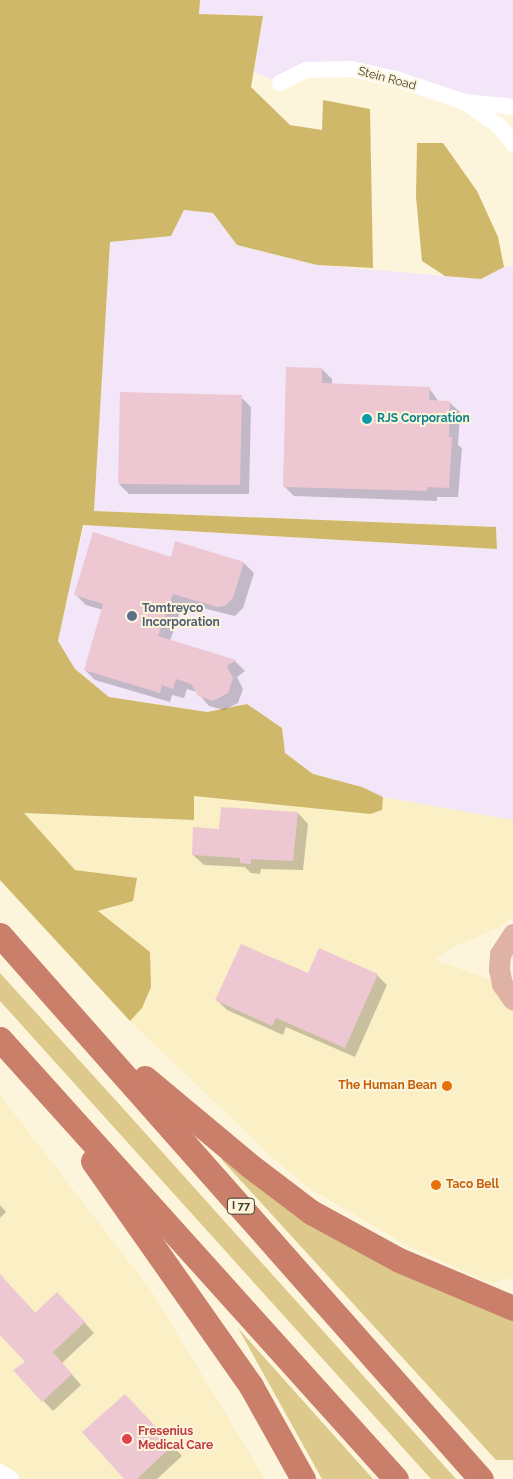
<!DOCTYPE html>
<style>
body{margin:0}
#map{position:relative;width:513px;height:1479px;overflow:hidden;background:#fdf5db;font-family:Raleway,sans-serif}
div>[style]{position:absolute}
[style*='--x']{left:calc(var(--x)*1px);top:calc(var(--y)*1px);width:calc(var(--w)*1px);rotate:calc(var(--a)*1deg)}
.built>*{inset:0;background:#fbefc6}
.industrial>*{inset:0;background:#f3e6f9}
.green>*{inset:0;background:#dcc98b}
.forest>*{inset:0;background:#cfb86a}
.shadow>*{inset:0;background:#0003}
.building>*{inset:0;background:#edc8d2}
.minor>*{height:16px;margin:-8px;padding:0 8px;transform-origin:8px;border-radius:8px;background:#fff}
.major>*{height:21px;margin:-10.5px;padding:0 10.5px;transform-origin:10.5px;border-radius:10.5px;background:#dfb2a6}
.highway>*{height:25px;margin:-12.5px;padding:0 12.5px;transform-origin:12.5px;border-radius:12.5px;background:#ca7f6b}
.dots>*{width:14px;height:14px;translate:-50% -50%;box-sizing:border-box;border:2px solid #fdf5db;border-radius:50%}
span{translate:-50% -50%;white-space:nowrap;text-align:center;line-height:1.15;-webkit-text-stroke:4px #fdf5db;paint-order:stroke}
.shield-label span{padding:1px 4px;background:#fdf5db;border:1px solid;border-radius:4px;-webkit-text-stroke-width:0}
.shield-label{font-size:11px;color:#403c2f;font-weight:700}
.street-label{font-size:12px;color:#403c2f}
.culture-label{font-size:12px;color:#0d838f;font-weight:700}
.left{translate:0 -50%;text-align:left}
.service-label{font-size:12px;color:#4e5e75;font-weight:700}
.food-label{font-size:12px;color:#c56008;font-weight:700}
.right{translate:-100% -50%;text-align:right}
.health-label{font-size:12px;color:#be3a42;font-weight:700}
</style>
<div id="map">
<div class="built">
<div style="clip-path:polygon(194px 796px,370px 814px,382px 809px,383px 797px,513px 820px,513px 917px,500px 927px,451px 948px,435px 960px,502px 984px,513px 1001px,513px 1278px,491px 1283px,412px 1248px,312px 1190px,275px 1160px,130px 1021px,142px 1008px,150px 953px,97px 911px,112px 909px,137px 878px,75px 870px,23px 813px,193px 820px)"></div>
<div style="clip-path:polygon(0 1095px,152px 1292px,265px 1479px,0 1479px)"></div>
</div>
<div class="industrial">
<div style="clip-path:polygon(200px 0,513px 0,513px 107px,352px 69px,280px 83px,254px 72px,263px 16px,199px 14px)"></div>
<div style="clip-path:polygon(184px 210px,213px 213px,237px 245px,317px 265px,481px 279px,504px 267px,513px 266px,513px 820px,383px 797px,362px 787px,313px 774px,285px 753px,247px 704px,207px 712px,109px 697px,75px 669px,58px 641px,84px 525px,497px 549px,496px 527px,94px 511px,110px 242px,170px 236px)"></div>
</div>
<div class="green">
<div style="clip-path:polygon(0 973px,120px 1105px,456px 1479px,431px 1479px,0 1001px)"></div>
<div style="clip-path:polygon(224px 1156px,513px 1318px,513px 1460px,496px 1460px,221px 1159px)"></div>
<div style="clip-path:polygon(238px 1328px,373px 1479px,322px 1479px)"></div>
</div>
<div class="forest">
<div style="clip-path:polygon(0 0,200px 0,199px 14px,263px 16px,251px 87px,290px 125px,322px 130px,323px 100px,370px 109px,373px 268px,317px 265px,237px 245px,213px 213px,184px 210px,171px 236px,110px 242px,94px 511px,496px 527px,497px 549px,83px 525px,58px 641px,75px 669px,109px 697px,207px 712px,247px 704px,282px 728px,285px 753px,313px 774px,362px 787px,383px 797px,382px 810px,370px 814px,194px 796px,194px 820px,24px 813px,75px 870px,137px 878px,133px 901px,98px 911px,150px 952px,151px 987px,142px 1008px,130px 1021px,0 880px)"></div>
<div style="clip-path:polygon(417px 143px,443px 143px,477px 191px,498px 237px,504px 267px,481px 279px,445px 276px,422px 261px,416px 197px)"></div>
</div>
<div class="shadow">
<div style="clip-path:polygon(322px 369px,332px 379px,332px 385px,429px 388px,439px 402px,449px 402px,460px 412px,458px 445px,462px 448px,458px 497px,437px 497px,437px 501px,294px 496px,284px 486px)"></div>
<div style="clip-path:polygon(241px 397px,251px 407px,249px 494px,129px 494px,119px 484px)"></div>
<div style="clip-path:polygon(176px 542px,244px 563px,254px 573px,243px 608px,235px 616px,183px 603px,170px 641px,235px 661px,245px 671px,237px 677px,243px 689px,238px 703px,224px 710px,209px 706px,197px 692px,187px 689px,184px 698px,172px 695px,170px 702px,95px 680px,85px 670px,103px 610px,86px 605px,76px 595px,171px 558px)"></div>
<div style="clip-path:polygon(298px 813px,308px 824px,303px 870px,261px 869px,260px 874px,251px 873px,245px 867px,204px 865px,193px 855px,221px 830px)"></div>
<div style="clip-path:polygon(308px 975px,377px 975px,387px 985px,355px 1057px,286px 1027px,283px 1035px,227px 1010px,217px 1000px)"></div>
<div style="clip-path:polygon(0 1205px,6px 1212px,0 1218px)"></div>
<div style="clip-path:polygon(0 1286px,15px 1291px,36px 1314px,68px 1304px,94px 1333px,62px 1363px,81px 1385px,53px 1411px,15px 1371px,27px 1362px,0 1333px)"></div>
<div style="clip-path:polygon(135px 1406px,182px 1456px,157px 1479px,126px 1479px)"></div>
</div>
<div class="building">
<div style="clip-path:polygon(286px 367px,322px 368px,322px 383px,430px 387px,429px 400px,450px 401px,449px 437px,452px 437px,449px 488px,427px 487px,427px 491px,283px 487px)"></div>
<div style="clip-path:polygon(120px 392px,242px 395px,240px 485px,118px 484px)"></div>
<div style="clip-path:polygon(93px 532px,171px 557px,175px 541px,244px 562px,233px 598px,225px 606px,217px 607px,173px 594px,158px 636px,236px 660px,227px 666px,233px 678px,228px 693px,213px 701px,198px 696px,191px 684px,176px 679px,173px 689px,162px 685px,160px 693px,84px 670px,103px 604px,74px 595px)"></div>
<div style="clip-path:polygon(221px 807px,298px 812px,293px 861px,251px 859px,251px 864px,240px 863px,240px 858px,192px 855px,193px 827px,219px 829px)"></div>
<div style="clip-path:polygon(241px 944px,308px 973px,319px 948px,378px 974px,345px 1048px,276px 1018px,272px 1026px,215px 1000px)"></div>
<div style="clip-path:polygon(0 1274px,35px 1313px,57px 1292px,85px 1322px,53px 1352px,72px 1374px,42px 1402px,13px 1370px,25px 1362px,0 1335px)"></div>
<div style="clip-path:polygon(125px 1394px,173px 1445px,137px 1479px,124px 1479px,82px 1432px)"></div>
</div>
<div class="minor">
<div style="--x:280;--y:83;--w:29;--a:-27"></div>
<div style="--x:306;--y:70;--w:46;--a:-1.2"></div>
<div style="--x:352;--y:69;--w:45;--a:12.8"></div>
<div style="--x:396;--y:79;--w:73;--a:18.4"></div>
<div style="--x:465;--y:102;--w:48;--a:5.9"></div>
<div style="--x:466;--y:103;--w:40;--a:34.9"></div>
<div style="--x:499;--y:126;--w:23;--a:52"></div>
<div style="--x:0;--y:1472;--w:13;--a:32"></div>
</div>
<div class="major">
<div style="--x:513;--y:934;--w:24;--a:123"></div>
<div style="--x:500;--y:954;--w:15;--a:94"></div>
<div style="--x:499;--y:969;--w:15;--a:79"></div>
<div style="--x:502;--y:984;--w:19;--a:55"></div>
</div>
<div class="highway">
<div style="--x:0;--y:935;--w:726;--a:48.52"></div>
<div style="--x:0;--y:1039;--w:592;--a:48.01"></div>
<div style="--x:145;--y:1078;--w:136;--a:39.9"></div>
<div style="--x:249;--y:1165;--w:78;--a:37.2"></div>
<div style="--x:311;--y:1212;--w:100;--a:28.6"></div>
<div style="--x:399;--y:1260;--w:124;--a:22.8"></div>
<div style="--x:93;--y:1161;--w:275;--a:54.9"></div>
<div style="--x:251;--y:1386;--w:107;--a:60.8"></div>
</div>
<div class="dots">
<div style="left:367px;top:419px;background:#0f9aa8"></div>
<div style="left:132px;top:616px;background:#5c6f8a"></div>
<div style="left:447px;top:1086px;background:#e8710a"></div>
<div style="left:436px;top:1185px;background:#e8710a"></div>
<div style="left:127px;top:1439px;background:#e0444e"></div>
</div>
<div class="shield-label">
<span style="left:241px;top:1206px">I 77</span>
</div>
<div class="street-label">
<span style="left:387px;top:79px;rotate:15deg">Stein Road</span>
</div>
<div class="culture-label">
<span class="left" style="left:377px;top:419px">RJS Corporation</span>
</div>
<div class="service-label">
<span class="left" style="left:142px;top:616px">Tomtreyco<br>Incorporation</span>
</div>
<div class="food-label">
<span class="right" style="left:437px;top:1086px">The Human Bean</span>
<span class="left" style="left:446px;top:1185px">Taco Bell</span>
</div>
<div class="health-label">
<span class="left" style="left:138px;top:1439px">Fresenius<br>Medical Care</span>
</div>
</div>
